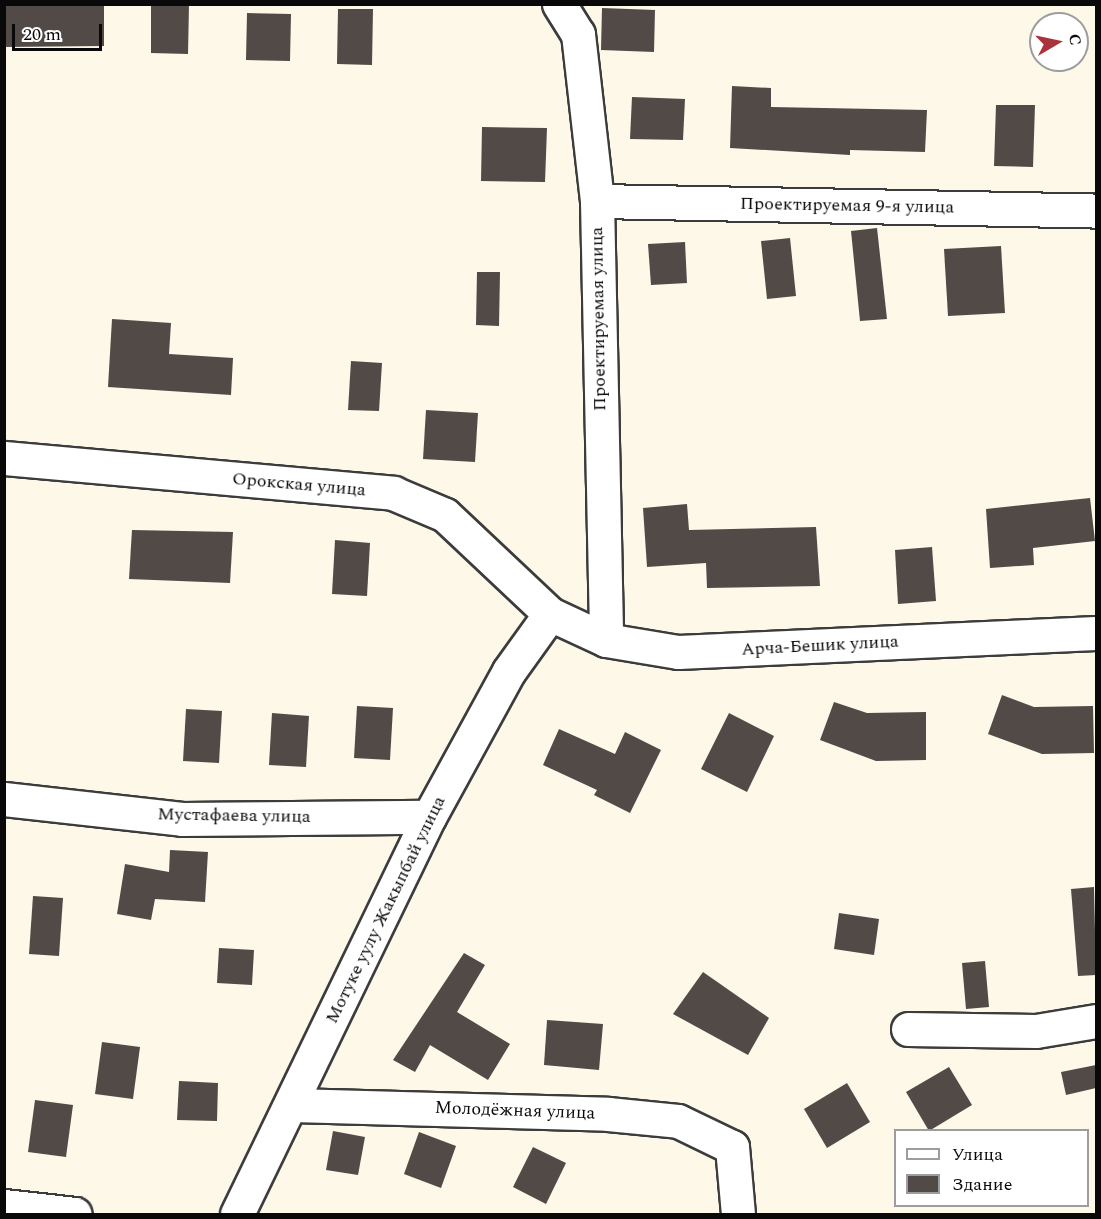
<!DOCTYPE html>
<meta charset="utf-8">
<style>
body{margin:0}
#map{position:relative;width:1101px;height:1219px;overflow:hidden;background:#fdf8e8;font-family:Spectral,serif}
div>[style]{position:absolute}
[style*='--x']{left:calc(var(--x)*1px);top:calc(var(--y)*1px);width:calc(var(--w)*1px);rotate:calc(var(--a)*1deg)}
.building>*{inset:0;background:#514a47}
.roads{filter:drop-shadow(2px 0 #3c3c3c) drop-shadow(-2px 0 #3c3c3c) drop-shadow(0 2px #3c3c3c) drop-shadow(0 -2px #3c3c3c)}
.minor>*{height:33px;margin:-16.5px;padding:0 16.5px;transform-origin:16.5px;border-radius:16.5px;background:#fff}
span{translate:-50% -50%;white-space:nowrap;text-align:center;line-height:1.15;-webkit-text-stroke:6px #fff;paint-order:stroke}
.street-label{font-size:18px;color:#090909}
.frame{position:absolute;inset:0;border:6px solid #090909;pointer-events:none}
.legend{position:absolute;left:894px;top:1129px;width:195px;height:78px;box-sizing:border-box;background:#fff;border:2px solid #9d9d9d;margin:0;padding:8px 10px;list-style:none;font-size:18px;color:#090909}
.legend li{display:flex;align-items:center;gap:12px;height:30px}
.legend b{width:30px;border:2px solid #9d9d9d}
.north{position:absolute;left:1029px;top:12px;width:60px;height:60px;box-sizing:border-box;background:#fff;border:2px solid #9d9d9d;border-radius:50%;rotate:81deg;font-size:16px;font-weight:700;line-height:24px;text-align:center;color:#090909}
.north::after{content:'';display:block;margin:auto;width:21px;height:27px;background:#a9323c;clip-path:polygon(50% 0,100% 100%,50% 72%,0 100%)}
.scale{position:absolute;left:12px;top:24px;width:90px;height:27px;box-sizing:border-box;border:3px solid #090909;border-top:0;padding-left:8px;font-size:18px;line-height:21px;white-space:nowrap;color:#090909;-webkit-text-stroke:4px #fff;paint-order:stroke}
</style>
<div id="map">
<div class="building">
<div style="clip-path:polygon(4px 4px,104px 4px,104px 46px,4px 47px)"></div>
<div style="clip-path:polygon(151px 4px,189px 4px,188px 54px,151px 53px)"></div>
<div style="clip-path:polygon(602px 8px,655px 10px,654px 52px,601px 50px)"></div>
<div style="clip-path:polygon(338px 9px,373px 9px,372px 65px,337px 64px)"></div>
<div style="clip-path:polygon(247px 13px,291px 14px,290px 61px,246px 60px)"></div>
<div style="clip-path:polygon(732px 86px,771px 88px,771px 107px,927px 110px,925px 152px,850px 150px,850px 155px,730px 148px)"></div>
<div style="clip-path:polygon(632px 97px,685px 99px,683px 140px,630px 139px)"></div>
<div style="clip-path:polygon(996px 105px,1035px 105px,1033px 167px,994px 166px)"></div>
<div style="clip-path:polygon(482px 127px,547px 128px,545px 182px,481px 181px)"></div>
<div style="clip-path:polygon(877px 228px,887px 319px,860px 321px,851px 231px)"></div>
<div style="clip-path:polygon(790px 238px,796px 296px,767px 299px,761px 241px)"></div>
<div style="clip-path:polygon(685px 242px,687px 283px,651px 285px,648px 244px)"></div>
<div style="clip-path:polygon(1001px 246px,1005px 313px,948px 316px,944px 249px)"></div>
<div style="clip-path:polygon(477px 272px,500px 272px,499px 326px,476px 325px)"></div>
<div style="clip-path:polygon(112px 319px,171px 323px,169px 354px,233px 358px,231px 395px,108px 387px)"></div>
<div style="clip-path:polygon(351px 361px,382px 363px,379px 411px,348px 410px)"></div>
<div style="clip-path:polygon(426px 410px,478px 413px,475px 462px,423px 459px)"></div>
<div style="clip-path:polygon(1090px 498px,1095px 541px,1033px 548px,1034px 565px,990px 568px,986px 509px)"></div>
<div style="clip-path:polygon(687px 504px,689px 530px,816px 527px,820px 586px,707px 588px,706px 563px,647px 567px,643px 508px)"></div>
<div style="clip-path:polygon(132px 530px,233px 532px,230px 583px,129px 579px)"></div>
<div style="clip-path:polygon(335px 540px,370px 543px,367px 596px,332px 594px)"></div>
<div style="clip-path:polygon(932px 547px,936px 601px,898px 604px,895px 550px)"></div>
<div style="clip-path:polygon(1002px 695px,1034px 707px,1093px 706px,1094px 753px,1042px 754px,988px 734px)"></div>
<div style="clip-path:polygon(834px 702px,867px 713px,926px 712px,926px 760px,876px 761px,820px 740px)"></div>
<div style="clip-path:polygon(357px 706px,393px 708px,390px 760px,354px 758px)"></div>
<div style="clip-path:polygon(186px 709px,222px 711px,219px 763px,183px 761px)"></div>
<div style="clip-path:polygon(272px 713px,309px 716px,306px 767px,269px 765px)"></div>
<div style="clip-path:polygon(729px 713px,774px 736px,747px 792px,701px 769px)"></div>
<div style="clip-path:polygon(559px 729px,615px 754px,625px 732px,661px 750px,630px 813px,594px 795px,597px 790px,543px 765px)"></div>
<div style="clip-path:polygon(170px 850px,208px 852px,205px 902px,155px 899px,151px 920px,117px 914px,125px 864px,169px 872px)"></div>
<div style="clip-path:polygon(1094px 887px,1096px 975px,1078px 976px,1071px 889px)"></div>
<div style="clip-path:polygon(33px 896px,63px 898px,59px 956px,29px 954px)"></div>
<div style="clip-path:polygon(839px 913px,879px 919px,874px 955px,834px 949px)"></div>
<div style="clip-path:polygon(219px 948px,254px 950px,252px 985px,217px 983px)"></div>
<div style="clip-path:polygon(464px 953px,485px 965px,457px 1012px,510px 1044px,488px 1080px,430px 1045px,415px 1072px,393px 1060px)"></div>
<div style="clip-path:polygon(985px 961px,989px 1007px,966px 1009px,962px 963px)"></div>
<div style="clip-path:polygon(703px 972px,769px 1018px,748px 1055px,673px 1014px)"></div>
<div style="clip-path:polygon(547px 1020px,603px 1024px,599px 1070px,544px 1065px)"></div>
<div style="clip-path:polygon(102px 1042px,140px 1047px,133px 1099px,95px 1094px)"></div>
<div style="clip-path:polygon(1096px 1065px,1096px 1088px,1066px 1095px,1061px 1072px)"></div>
<div style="clip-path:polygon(949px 1067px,972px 1105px,929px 1131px,906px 1092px)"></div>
<div style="clip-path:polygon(179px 1081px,218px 1083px,217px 1121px,177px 1120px)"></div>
<div style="clip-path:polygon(847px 1083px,870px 1122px,827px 1148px,804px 1109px)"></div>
<div style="clip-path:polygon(35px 1100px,73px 1105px,66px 1157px,28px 1152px)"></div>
<div style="clip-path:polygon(333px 1131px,365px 1137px,358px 1175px,326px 1170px)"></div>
<div style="clip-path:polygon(419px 1132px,456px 1146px,441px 1188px,404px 1174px)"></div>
<div style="clip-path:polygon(533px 1147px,566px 1163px,546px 1204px,513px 1187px)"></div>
</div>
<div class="roads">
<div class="minor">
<div style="--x:559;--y:4;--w:36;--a:58"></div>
<div style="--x:578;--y:34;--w:168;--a:83.5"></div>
<div style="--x:597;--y:201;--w:439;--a:88.8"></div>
<div style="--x:597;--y:201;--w:499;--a:1.1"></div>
<div style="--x:4;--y:458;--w:391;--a:5.1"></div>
<div style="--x:393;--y:493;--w:56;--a:22.9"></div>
<div style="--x:445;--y:515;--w:144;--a:43.3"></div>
<div style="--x:550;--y:614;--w:62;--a:24.9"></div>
<div style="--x:606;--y:640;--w:73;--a:9.5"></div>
<div style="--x:678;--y:652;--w:418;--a:-2.6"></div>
<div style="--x:4;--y:799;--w:179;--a:6.4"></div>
<div style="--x:182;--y:819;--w:247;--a:-0.5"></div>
<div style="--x:908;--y:1029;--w:128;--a:0.9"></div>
<div style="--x:1036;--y:1031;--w:61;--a:-9.5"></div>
<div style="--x:292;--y:1105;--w:316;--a:1.6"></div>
<div style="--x:608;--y:1114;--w:70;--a:5.7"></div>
<div style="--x:678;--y:1121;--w:60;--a:25.7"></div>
<div style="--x:732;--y:1147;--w:67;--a:84.9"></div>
<div style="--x:4;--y:1206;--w:71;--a:6.4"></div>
<div style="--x:237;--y:1214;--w:441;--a:-64.2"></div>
<div style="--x:429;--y:817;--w:166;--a:-61.3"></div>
<div style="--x:509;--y:671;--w:70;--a:-54.3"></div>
</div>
</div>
<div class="street-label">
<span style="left:847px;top:206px;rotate:1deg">Проектируемая 9-я улица</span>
<span style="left:599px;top:319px;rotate:-91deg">Проектируемая улица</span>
<span style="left:299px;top:485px;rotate:5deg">Орокская улица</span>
<span style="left:820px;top:646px;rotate:-3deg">Арча-Бешик улица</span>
<span style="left:234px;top:816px;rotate:1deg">Мустафаева улица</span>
<span style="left:386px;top:910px;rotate:-64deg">Мотуке уулу Жакыпбай улица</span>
<span style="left:515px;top:1111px;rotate:2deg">Молодёжная улица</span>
</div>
<div class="frame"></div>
<ul class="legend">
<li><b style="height:8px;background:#fff"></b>Улица</li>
<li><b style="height:16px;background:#514a47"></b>Здание</li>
</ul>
<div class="north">С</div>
<div class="scale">20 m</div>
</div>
